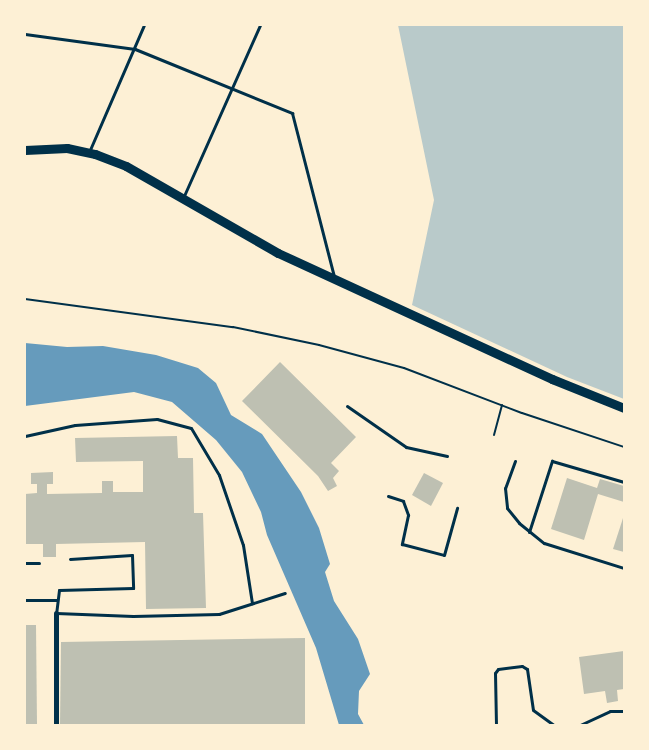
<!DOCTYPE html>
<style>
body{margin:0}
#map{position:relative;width:649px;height:750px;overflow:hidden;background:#fdf0d5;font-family:Ubuntu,sans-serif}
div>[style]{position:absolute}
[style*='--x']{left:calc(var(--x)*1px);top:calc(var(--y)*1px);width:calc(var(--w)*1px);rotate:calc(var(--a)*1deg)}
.green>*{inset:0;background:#b9caca}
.water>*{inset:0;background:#669bbc}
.building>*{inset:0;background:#bec0b2}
.path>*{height:2px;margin:-1px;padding:0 1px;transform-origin:1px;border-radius:1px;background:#003049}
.service>*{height:3px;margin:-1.5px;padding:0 1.5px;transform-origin:1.5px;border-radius:1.5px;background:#003049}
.minor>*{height:5px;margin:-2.5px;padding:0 2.5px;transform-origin:2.5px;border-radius:2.5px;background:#003049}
.secondary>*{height:9px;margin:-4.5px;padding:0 4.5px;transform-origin:4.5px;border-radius:4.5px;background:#003049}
span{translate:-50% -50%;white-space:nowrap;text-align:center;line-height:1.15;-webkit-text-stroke:5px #fdf0d5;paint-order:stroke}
.frame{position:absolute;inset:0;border:26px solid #fdf0d5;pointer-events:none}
</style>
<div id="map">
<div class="green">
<div style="clip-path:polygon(398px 25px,624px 25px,624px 399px,567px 377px,412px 305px,434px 200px)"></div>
</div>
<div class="water">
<div style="clip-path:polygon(25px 343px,67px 347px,103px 346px,156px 355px,198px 368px,216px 383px,231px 415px,262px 434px,301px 492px,319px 528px,330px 564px,325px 572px,334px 601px,358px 639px,370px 674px,359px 691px,358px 714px,364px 725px,339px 725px,316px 648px,267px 535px,261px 512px,242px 472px,216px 440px,172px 402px,134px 392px,25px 406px)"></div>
</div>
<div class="building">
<div style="clip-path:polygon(280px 362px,356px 437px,331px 463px,339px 471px,333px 478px,337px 486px,328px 491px,318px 476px,242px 401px)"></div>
<div style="clip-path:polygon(177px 436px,178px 458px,193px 458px,194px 513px,203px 513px,206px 608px,146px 609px,145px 542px,56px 544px,56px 557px,43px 557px,43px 544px,25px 544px,25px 494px,37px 493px,37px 484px,31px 484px,31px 473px,53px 472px,53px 484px,47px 484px,47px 494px,102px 493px,102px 481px,113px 481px,113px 492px,143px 492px,143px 461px,76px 462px,75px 438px)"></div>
<div style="clip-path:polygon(424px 473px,443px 483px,431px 506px,412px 495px)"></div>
<div style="clip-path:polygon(567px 478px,597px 488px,600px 479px,624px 486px,624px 502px,598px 494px,584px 540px,551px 529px)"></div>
<div style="clip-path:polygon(624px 515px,624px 552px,613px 549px)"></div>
<div style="clip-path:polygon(25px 625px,36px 625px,37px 725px,25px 725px)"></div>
<div style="clip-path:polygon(305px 638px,305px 725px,60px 725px,61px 642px)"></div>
<div style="clip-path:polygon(624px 651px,624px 689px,617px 690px,618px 701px,607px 703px,605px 691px,584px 694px,579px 657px)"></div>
</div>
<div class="path">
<div style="--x:25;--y:299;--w:210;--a:7.7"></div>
<div style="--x:233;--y:327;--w:88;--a:11.8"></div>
<div style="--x:319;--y:345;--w:88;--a:15.1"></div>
<div style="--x:404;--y:368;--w:126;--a:20.9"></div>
<div style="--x:522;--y:413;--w:108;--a:18.4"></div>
<div style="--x:494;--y:435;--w:31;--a:-75"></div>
</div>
<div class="service">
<div style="--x:25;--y:34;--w:111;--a:7.8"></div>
<div style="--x:135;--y:49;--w:170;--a:22.2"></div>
<div style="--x:292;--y:113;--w:169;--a:75.6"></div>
<div style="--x:89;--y:152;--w:138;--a:-66.6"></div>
<div style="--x:183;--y:198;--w:189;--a:-66"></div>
<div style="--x:347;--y:406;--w:72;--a:34.8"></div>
<div style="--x:406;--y:447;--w:42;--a:12.4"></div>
<div style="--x:25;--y:436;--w:51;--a:-12.4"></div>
<div style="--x:75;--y:425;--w:82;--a:-4.2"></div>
<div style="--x:157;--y:419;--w:35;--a:15"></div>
<div style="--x:191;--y:428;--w:55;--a:59.2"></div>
<div style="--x:219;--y:475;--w:74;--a:71.1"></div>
<div style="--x:243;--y:545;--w:59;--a:81.2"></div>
<div style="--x:515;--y:461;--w:29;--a:110"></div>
<div style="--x:505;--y:488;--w:20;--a:84"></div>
<div style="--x:507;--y:508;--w:19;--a:51"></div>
<div style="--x:519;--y:523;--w:32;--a:39"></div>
<div style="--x:544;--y:543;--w:84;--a:17.4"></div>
<div style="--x:388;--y:496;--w:16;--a:18"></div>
<div style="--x:403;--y:501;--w:15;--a:70"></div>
<div style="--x:408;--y:515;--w:30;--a:102"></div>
<div style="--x:402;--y:544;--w:43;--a:14.7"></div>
<div style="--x:444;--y:555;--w:49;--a:-74.5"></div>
<div style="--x:529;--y:532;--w:75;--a:-72.1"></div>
<div style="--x:552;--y:461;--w:75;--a:16.3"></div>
<div style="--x:70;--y:559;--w:62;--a:-3.7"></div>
<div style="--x:132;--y:555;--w:33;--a:88"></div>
<div style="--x:133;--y:588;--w:74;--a:178.5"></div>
<div style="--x:59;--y:590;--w:23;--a:97"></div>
<div style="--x:56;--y:613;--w:77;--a:2.2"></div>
<div style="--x:133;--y:616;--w:86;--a:-1.3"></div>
<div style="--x:219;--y:614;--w:69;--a:-17.7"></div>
<div style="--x:25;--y:563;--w:14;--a:0"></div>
<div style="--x:25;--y:600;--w:32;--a:0"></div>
<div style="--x:496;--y:725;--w:52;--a:-91.1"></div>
<div style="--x:495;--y:673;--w:5;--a:-53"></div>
<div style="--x:498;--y:669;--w:24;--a:-7"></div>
<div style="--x:522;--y:666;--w:6;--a:31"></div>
<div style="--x:527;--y:669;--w:41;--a:81.7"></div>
<div style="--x:533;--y:710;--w:26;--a:36"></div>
<div style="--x:580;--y:725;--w:33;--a:-25"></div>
<div style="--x:610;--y:711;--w:14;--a:0"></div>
</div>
<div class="minor">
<div style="--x:56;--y:613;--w:112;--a:90"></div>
</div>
<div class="secondary">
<div style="--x:25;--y:150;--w:42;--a:-2.7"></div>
<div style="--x:67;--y:148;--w:29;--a:12"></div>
<div style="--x:95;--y:154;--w:33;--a:21"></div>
<div style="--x:126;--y:166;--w:175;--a:29.8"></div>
<div style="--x:278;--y:253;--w:302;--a:24.7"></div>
<div style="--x:552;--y:379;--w:78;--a:21.9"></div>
</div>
<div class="frame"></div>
</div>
